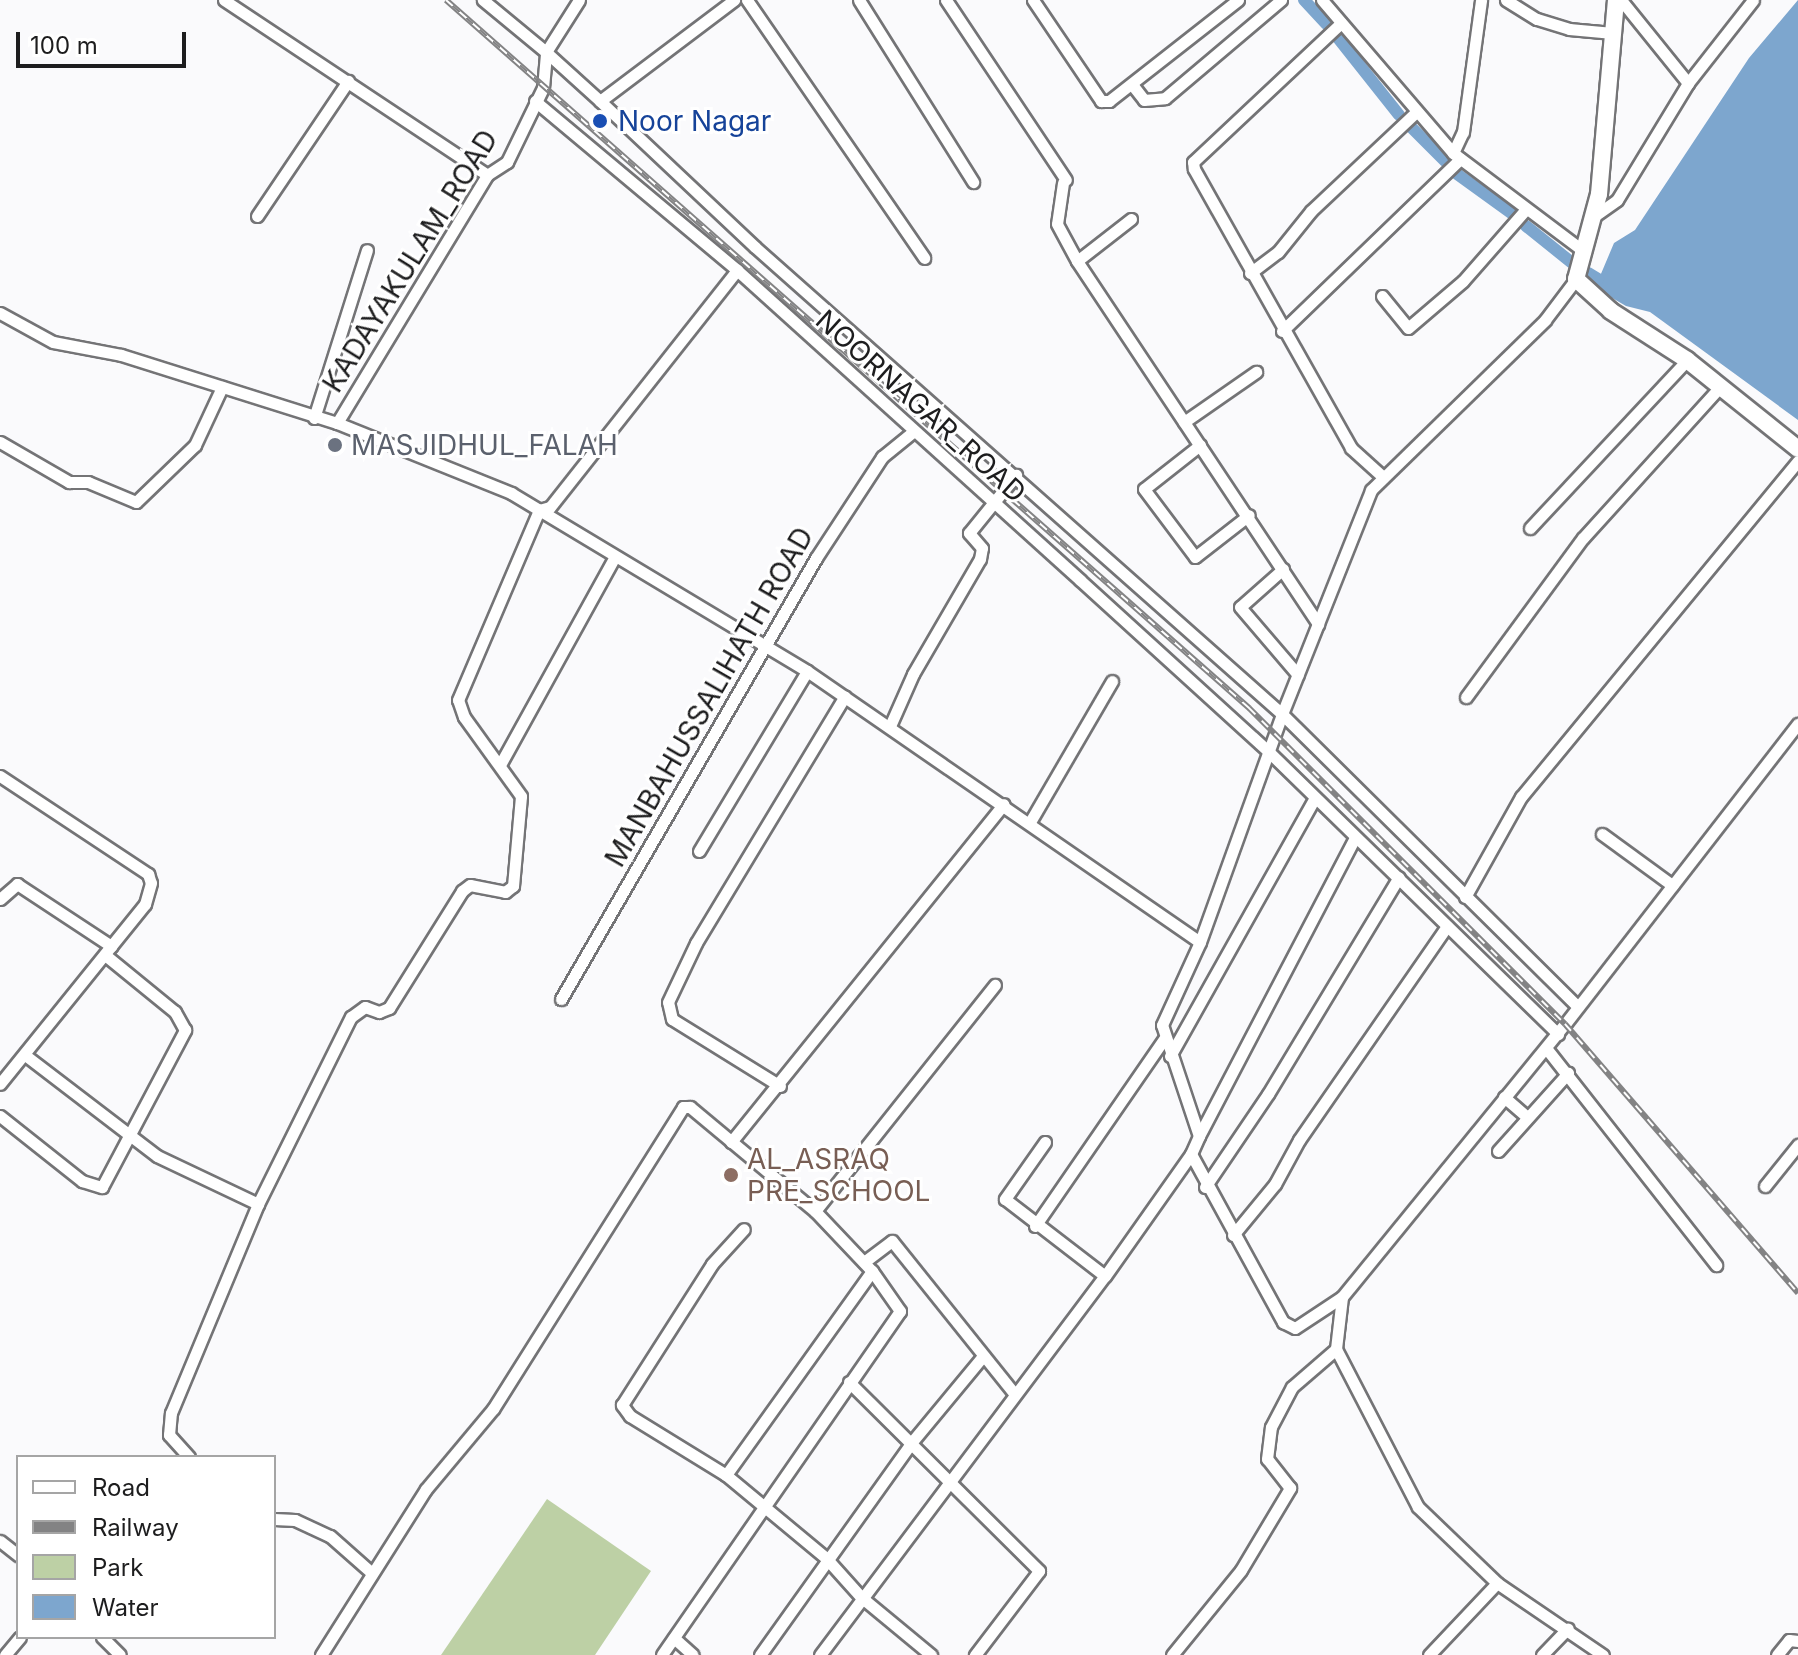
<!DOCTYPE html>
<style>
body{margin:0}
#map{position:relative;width:1798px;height:1655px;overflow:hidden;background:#fafafc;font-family:Inter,sans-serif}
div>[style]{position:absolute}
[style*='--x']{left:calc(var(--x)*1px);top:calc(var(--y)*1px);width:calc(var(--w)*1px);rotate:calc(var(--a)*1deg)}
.green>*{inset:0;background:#bdd0a5}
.water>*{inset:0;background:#7da6ce}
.canal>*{height:12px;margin:-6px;padding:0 6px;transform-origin:6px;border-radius:6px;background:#7da6ce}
.roads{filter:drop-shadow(2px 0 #747476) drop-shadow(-2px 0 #747476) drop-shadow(0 2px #747476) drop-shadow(0 -2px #747476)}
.street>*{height:11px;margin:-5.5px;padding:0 5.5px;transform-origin:5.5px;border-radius:5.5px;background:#fff}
.secondary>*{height:16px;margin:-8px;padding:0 8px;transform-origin:8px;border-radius:8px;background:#fff}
.rail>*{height:6px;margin-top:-3px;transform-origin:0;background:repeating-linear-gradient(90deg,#fff 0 9px,#838384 0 18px);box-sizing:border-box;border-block:2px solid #838384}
.dots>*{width:22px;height:22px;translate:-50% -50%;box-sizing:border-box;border:4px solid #fff;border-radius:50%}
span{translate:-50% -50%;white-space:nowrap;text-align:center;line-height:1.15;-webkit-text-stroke:6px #fff;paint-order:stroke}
.transit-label{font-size:28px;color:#164399}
.left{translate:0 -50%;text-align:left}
.street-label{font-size:28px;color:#1d1d1e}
.worship-label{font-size:28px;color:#5b616d}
.education-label{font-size:28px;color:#785e54}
.legend{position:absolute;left:16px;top:1455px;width:260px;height:184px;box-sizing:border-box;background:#fff;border:2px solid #a5a5a5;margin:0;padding:10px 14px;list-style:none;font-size:24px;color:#1d1d1e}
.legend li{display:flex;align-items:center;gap:16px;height:40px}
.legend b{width:40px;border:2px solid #a5a5a5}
.scale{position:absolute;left:16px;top:32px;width:170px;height:36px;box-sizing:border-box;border:4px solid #1d1d1e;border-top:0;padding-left:10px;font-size:24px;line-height:28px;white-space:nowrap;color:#1d1d1e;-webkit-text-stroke:6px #fff;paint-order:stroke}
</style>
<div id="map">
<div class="green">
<div style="clip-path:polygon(547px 1499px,651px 1571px,595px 1655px,441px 1655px)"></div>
</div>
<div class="water">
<div style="clip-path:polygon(1798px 0,1798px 420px,1650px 312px,1626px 306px,1595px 288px,1614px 243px,1635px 230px,1749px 58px)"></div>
</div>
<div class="canal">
<div style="--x:1304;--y:0;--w:33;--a:47"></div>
<div style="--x:1338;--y:38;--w:98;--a:51.6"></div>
<div style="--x:1412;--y:128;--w:47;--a:45"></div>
<div style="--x:1457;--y:174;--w:67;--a:35.8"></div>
<div style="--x:1526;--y:226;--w:58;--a:38.7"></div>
<div style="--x:1588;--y:273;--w:12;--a:31"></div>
</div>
<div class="roads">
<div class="street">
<div style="--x:224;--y:0;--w:316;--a:33.6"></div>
<div style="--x:579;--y:0;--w:62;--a:122.4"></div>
<div style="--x:546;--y:52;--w:73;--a:42.2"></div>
<div style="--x:600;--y:101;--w:168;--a:-37"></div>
<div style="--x:747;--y:0;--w:313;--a:55.5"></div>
<div style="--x:859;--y:0;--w:215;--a:57.9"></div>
<div style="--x:946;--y:0;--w:216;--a:56.3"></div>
<div style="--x:1033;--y:0;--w:122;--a:56"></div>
<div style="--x:1101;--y:101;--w:8;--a:0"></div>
<div style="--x:1109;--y:101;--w:164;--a:-38.1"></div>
<div style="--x:1322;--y:0;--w:201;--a:49.4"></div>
<div style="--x:1453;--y:153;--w:165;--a:36.9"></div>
<div style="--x:1506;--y:0;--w:36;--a:32"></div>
<div style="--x:1537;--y:19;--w:34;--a:17"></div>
<div style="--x:1569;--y:29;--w:44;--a:5.2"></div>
<div style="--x:1621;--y:0;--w:107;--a:51.1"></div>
<div style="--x:1341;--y:23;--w:203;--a:136.8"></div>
<div style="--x:1193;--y:162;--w:7;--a:82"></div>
<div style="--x:1194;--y:169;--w:320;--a:60.6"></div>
<div style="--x:1351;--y:448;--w:42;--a:42.1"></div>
<div style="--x:1134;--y:87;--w:16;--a:52"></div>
<div style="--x:1144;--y:100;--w:21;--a:-5"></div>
<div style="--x:1165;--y:98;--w:152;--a:-40.2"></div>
<div style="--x:535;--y:101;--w:263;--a:39.9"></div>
<div style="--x:737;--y:270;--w:462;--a:42.1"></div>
<div style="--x:1080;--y:580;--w:256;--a:42.3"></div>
<div style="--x:1269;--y:752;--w:404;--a:44.3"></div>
<div style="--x:600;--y:101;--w:213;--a:43.3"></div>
<div style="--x:755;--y:247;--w:704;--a:41.55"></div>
<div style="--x:1282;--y:714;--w:416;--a:44.7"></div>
<div style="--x:1453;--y:153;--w:23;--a:-65"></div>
<div style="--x:1463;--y:132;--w:133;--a:-82.2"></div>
<div style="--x:1063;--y:183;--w:41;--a:98.3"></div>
<div style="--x:1057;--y:224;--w:42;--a:61.6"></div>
<div style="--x:257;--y:216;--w:163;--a:-56"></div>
<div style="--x:1593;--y:217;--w:29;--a:-35"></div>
<div style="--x:1617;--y:200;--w:137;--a:-58.7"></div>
<div style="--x:1688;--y:83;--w:105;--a:-51.9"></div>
<div style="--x:1131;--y:219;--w:68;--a:142.1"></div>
<div style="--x:1077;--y:261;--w:436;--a:56.4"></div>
<div style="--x:1250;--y:273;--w:35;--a:-37"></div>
<div style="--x:1278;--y:252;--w:53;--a:-51.2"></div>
<div style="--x:1311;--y:211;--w:143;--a:-43.3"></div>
<div style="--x:1382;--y:296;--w:41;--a:50.9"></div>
<div style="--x:1408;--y:328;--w:72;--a:-40.5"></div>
<div style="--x:1463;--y:281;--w:96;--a:-48.8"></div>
<div style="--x:0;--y:313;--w:60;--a:28.7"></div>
<div style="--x:53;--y:342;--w:69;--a:10.8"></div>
<div style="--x:121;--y:355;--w:226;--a:17.5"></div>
<div style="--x:337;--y:423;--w:188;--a:21.9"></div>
<div style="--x:511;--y:493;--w:345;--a:31"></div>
<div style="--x:807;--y:671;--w:477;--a:34.6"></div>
<div style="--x:1282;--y:331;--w:248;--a:-44"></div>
<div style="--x:314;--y:418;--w:176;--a:-72.5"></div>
<div style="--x:1184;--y:422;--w:88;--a:-34.8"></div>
<div style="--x:337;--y:423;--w:290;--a:-58.8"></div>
<div style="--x:487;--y:175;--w:24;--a:-33"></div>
<div style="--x:507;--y:162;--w:82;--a:-64.1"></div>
<div style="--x:543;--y:88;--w:36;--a:-85"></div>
<div style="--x:546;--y:52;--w:82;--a:-140.5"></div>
<div style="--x:0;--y:442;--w:80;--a:30.1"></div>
<div style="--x:69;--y:482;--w:19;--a:0"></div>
<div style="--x:88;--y:482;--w:52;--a:22.6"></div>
<div style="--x:136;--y:502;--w:82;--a:-44"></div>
<div style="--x:195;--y:445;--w:64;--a:-65"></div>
<div style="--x:1200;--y:445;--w:71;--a:141.8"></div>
<div style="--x:1144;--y:489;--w:85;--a:53.1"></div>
<div style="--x:1195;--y:557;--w:68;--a:-37.9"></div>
<div style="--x:1530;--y:528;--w:230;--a:-46.9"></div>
<div style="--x:1283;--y:569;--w:57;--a:138.5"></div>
<div style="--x:1240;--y:607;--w:89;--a:49.5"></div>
<div style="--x:1466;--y:697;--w:197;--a:-53.7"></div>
<div style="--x:1583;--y:538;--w:204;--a:-47.8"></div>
<div style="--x:890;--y:726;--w:57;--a:-66.1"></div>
<div style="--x:913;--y:674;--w:133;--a:-59.8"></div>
<div style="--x:980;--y:559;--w:11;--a:-80"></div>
<div style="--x:982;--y:548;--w:20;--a:-131"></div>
<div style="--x:969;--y:533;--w:75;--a:-51"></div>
<div style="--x:501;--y:763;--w:234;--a:-61.1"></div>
<div style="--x:0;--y:776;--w:178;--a:33.5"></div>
<div style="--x:148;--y:874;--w:9;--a:72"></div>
<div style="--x:151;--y:883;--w:22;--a:106"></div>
<div style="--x:145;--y:904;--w:231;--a:128.9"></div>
<div style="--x:1030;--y:822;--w:163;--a:-59.8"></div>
<div style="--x:1602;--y:834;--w:87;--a:36.1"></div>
<div style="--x:699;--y:851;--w:210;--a:-59"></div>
<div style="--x:1465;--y:897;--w:115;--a:-60.8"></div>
<div style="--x:1521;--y:797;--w:435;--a:-50.5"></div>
<div style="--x:0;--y:899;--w:23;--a:-41"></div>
<div style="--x:17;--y:884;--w:113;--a:33.4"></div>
<div style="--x:561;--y:999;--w:509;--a:-59.96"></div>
<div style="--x:816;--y:558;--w:121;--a:-56.8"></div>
<div style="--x:882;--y:457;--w:40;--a:-39"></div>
<div style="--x:1546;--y:1048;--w:276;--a:51.9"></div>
<div style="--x:25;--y:1055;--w:166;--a:37.4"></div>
<div style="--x:157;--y:1156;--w:112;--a:25.4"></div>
<div style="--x:1170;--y:1056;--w:295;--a:-60.7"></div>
<div style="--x:780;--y:1086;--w:127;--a:-148.2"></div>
<div style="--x:672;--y:1019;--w:17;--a:-103"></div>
<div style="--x:668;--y:1002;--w:65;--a:-64.6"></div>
<div style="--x:696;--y:943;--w:288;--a:-58.9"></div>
<div style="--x:1504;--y:1097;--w:30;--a:41"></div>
<div style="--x:0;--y:1116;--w:105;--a:38.4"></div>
<div style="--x:82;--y:1181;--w:21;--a:17"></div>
<div style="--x:102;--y:1187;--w:178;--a:-62.1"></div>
<div style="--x:185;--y:1030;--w:21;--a:-119"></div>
<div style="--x:175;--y:1012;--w:90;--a:-140.8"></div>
<div style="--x:1199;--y:1136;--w:334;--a:-62.4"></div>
<div style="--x:731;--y:1142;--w:434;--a:-51.1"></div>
<div style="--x:1045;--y:1142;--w:70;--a:125.1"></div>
<div style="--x:1005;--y:1199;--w:126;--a:37.6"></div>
<div style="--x:1498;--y:1151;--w:105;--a:-48.1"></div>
<div style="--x:1191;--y:1154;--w:192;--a:61.3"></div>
<div style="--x:1283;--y:1322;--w:13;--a:27"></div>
<div style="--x:1295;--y:1328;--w:56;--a:-33.4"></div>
<div style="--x:1342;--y:1297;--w:353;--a:-50.8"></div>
<div style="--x:1565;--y:1024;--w:380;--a:-52.2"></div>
<div style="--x:1765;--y:1186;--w:53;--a:-51.2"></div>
<div style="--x:1205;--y:1187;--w:112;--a:-55.9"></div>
<div style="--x:1268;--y:1094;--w:253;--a:-58.9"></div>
<div style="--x:815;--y:1211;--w:289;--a:-51.5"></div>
<div style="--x:1035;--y:1226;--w:227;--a:-55.4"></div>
<div style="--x:1233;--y:1235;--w:66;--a:-50.5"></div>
<div style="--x:1275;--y:1184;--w:50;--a:-61.4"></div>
<div style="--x:1299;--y:1140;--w:260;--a:-55.3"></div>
<div style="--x:864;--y:1262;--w:35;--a:-37"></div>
<div style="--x:892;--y:1241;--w:193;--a:51.3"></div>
<div style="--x:872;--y:1271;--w:251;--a:125.6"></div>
<div style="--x:726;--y:1475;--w:130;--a:39.7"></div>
<div style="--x:826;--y:1558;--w:52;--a:48.1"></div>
<div style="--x:861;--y:1597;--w:91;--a:39.6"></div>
<div style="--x:1342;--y:1297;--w:52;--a:96.6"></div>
<div style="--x:1336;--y:1349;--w:178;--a:62.6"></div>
<div style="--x:1418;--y:1507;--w:110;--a:43.9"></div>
<div style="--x:1497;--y:1583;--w:128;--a:34.2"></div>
<div style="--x:849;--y:1382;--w:268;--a:44.8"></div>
<div style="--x:1039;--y:1571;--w:106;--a:127.3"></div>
<div style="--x:189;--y:1457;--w:30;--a:-132"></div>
<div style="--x:169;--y:1435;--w:22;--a:-85"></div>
<div style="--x:171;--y:1413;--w:226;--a:-67.4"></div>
<div style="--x:258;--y:1204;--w:209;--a:-63.6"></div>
<div style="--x:351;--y:1017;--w:17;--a:-36"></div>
<div style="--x:365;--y:1007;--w:15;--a:20"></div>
<div style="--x:379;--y:1012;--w:11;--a:-22"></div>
<div style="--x:389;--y:1008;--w:138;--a:-58"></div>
<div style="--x:462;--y:891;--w:10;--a:-37"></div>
<div style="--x:470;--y:885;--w:36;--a:11"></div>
<div style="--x:505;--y:892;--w:10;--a:-37"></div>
<div style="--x:513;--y:886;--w:90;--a:-84.9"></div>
<div style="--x:521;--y:796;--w:97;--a:-125.8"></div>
<div style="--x:464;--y:717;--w:18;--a:-109"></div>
<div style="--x:458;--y:700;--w:207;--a:-66.9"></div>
<div style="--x:539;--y:510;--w:11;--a:-15"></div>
<div style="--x:550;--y:507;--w:302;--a:-51.7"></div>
<div style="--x:726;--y:1475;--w:113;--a:-148.4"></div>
<div style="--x:630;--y:1416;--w:14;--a:-126"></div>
<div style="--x:622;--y:1405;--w:167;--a:-57.4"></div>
<div style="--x:712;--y:1264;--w:47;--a:-47.6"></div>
<div style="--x:274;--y:1519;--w:21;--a:3"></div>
<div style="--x:295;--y:1520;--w:38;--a:25"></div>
<div style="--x:330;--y:1536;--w:56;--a:41.4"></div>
<div style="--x:0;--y:1541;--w:23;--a:38"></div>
<div style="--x:102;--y:1637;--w:25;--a:45"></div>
<div style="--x:674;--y:1638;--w:25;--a:42"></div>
<div style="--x:5;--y:1655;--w:23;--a:-50"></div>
<div style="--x:321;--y:1655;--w:196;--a:-57.7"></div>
<div style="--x:426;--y:1489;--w:104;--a:-50.1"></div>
<div style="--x:493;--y:1409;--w:357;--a:-57.8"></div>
<div style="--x:683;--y:1107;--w:7;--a:0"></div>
<div style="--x:690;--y:1107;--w:163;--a:39.8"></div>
<div style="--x:815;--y:1211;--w:83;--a:46.5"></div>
<div style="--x:872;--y:1271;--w:49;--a:55"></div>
<div style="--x:900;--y:1311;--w:418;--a:124.7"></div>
<div style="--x:760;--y:1655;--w:260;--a:-54.5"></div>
<div style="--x:911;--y:1443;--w:113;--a:-50.4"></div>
<div style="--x:820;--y:1655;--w:474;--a:-53.1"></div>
<div style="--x:1105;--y:1276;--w:149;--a:-54.8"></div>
<div style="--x:1191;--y:1154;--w:20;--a:-66"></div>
<div style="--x:1199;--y:1136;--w:117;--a:-108.4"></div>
<div style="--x:1162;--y:1025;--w:91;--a:-65.4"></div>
<div style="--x:1200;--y:942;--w:242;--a:-70.2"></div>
<div style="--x:1282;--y:714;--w:241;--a:-68.3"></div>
<div style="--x:1371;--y:490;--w:243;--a:-44.3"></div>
<div style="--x:1545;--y:320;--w:51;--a:-52.9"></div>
<div style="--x:1172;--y:1655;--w:109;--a:-50.9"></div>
<div style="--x:1241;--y:1570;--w:96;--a:-59.1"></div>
<div style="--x:1290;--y:1488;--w:37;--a:-128"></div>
<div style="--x:1267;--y:1459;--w:32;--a:-83"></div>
<div style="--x:1271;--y:1427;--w:45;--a:-62.3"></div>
<div style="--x:1292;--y:1387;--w:58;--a:-40.8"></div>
<div style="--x:1429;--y:1655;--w:99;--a:-46.6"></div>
<div style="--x:1542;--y:1655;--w:37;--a:-46"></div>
<div style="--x:1777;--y:1655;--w:19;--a:-51"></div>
<div style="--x:1789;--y:1640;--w:9;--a:6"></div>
</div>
<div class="secondary">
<div style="--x:1616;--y:0;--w:195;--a:95"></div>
<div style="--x:1599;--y:194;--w:88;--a:105.1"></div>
<div style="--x:1576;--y:279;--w:47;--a:42.4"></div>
<div style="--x:1611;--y:311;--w:90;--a:32.8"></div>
<div style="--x:1687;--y:360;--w:142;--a:38.7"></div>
</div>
</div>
<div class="rail">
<div style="--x:446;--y:0;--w:1071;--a:41.4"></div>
<div style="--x:1249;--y:708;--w:447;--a:45"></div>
<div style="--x:1565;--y:1024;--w:356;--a:49.1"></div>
</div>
<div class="dots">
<div style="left:600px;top:121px;background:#1a4fb4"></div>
<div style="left:335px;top:445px;background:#6b7280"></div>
<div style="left:731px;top:1175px;background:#8d6e63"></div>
</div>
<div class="transit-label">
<span class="left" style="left:618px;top:121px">Noor Nagar</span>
</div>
<div class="street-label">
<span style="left:410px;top:261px;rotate:-58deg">KADAYAKULAM_ROAD</span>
<span style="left:921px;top:406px;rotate:42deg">NOORNAGAR_ROAD</span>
<span style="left:709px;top:697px;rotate:-60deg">MANBAHUSSALIHATH ROAD</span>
</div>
<div class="worship-label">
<span class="left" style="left:351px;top:445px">MASJIDHUL_FALAH</span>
</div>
<div class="education-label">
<span class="left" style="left:747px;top:1175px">AL_ASRAQ<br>PRE_SCHOOL</span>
</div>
<ul class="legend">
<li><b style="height:10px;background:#fff"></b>Road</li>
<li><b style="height:10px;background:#838384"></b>Railway</li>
<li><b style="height:22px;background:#bdd0a5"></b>Park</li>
<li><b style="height:22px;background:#7da6ce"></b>Water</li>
</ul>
<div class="scale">100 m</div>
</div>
